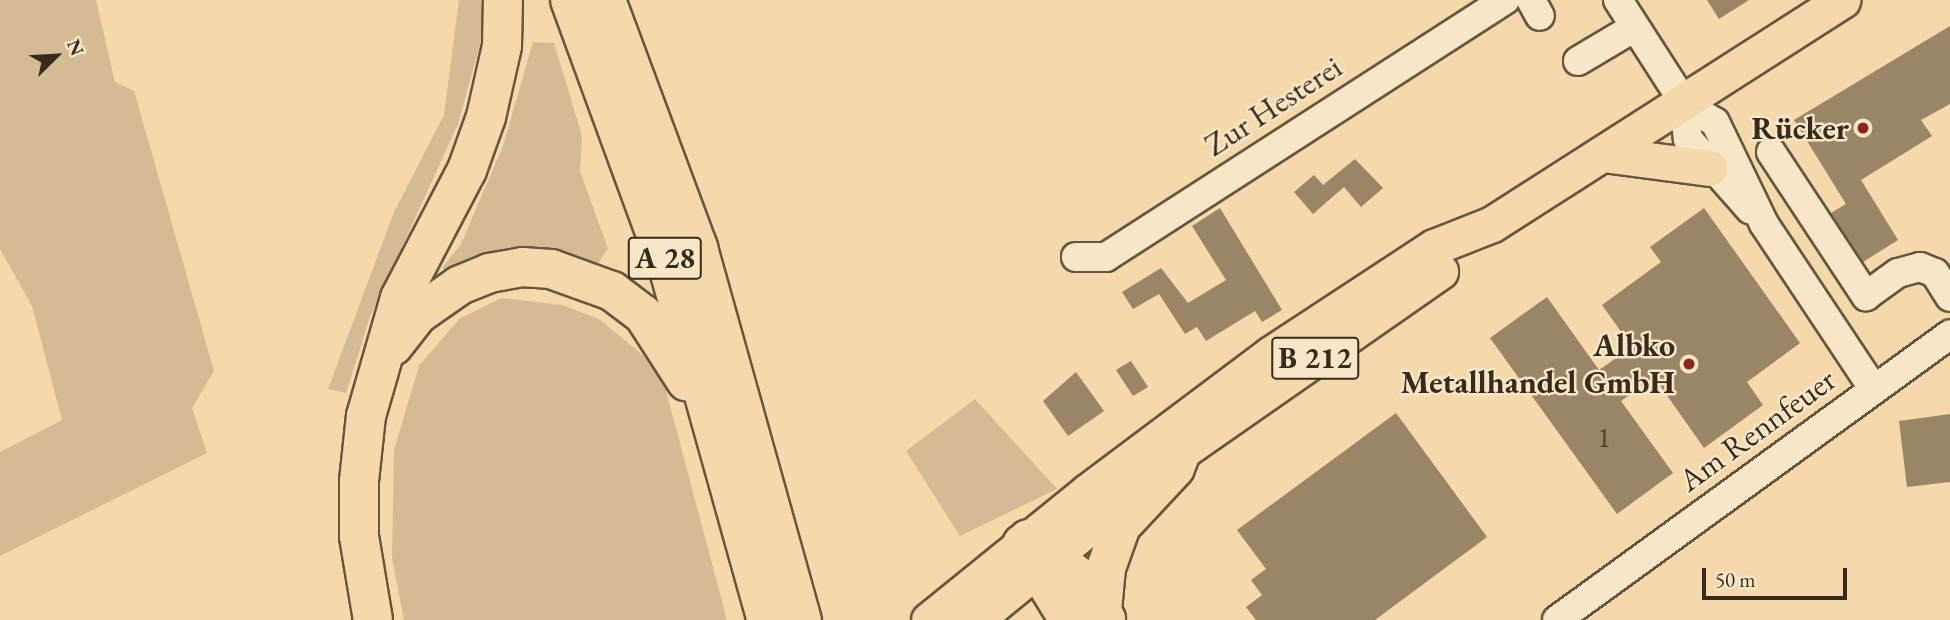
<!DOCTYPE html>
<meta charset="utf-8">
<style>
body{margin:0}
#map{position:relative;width:1950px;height:620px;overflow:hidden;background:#f5d9ab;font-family:"EB Garamond",serif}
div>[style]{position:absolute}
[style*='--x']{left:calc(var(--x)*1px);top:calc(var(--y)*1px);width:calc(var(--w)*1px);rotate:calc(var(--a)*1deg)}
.green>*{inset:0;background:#d5bb93}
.building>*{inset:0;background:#9a8566}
.roads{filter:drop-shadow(2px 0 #66563f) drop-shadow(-2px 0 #66563f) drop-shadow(0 2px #66563f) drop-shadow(0 -2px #66563f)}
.minor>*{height:28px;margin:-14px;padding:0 14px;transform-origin:14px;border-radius:14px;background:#f8e6c8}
.major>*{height:35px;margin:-17.5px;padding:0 17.5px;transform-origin:17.5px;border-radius:17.5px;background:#f5d9ab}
.highway>*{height:38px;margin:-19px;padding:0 19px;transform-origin:19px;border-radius:19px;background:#f5d9ab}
.dots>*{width:19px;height:19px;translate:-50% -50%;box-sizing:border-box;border:4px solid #f8e6c8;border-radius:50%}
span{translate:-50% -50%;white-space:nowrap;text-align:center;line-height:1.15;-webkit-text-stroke:5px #f8e6c8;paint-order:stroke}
.number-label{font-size:28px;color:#50422e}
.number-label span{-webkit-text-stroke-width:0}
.shield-label span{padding:2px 5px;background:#f8e6c8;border:2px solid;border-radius:5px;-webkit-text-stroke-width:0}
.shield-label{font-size:30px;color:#372b1b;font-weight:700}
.street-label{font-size:32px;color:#372b1b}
.poi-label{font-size:32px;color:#372b1b;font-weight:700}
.right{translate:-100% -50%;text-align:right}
.north{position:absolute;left:21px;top:21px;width:70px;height:70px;-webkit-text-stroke:5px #f8e6c8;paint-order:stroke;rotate:66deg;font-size:19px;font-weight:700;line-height:28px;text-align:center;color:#372b1b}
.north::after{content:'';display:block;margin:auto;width:24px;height:32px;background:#372b1b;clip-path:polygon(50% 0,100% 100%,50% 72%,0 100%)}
.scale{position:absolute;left:1702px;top:568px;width:145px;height:32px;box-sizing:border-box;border:4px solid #372b1b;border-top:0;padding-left:9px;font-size:21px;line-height:24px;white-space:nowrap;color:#372b1b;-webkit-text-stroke:5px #f8e6c8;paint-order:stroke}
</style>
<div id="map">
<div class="green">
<div style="clip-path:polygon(0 0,96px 0,115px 82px,134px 91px,214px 371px,192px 408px,207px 453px,0 556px,0 452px,62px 420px,32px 306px,0 249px)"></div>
<div style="clip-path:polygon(459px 0,485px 0,485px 26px,458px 124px,370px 317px,346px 393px,328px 389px,394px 212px,444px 115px)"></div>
<div style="clip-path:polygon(533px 42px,554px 43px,582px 136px,580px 171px,608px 249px,589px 276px,451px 280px,442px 268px,461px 244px,503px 146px)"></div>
<div style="clip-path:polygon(501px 298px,562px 305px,599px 319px,643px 355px,665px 387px,727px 620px,404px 620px,392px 558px,394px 450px,419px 366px,459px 319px)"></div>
<div style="clip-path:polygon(975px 399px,1057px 489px,960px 536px,906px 451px)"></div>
</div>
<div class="building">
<div style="clip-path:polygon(1707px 0,1749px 0,1719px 19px)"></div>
<div style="clip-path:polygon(1950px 26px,1950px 104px,1921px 120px,1932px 136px,1861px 180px,1898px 240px,1863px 262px,1831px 213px,1846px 204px,1794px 120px)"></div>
<div style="clip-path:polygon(1355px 159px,1383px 188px,1361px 207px,1344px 187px,1313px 214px,1294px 192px,1314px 175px,1323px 185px)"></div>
<div style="clip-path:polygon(1220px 208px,1282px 310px,1262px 322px,1255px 311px,1206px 341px,1197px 327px,1185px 334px,1159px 294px,1133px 309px,1122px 292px,1161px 268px,1188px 303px,1226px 280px,1192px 226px)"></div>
<div style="clip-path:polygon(1704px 208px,1800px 343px,1747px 382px,1763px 405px,1704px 448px,1654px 377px,1621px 401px,1673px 473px,1617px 514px,1490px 338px,1547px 297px,1599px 370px,1632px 347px,1602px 305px,1661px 262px,1650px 247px)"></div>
<div style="clip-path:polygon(1131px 361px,1148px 387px,1133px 396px,1116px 370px)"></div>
<div style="clip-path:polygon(1076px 372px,1104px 411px,1068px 436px,1043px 401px)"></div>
<div style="clip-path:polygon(1396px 413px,1487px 537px,1375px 620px,1256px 620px,1246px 607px,1262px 595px,1251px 580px,1266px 569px,1237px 530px)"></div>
<div style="clip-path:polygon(1950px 414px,1950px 482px,1907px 487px,1899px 421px)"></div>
</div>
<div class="roads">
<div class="minor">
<div style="--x:1531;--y:0;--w:18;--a:61"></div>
<div style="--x:1618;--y:0;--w:122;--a:57.3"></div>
<div style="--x:1684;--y:103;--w:36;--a:32"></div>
<div style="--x:1715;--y:122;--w:113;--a:64.3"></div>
<div style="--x:1764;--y:224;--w:197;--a:56.4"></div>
<div style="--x:1578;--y:61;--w:66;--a:-30.8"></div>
<div style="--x:1684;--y:103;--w:36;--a:84"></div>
<div style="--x:1688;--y:139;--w:94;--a:48.5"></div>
<div style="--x:1771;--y:152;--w:173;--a:56.6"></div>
<div style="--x:1866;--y:296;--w:39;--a:-36"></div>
<div style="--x:1898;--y:273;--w:23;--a:-15"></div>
<div style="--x:1920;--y:267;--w:16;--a:22"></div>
<div style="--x:1935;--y:273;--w:28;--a:58"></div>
<div style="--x:1076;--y:257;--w:30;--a:0"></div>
<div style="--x:1106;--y:257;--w:475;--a:-32.8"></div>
<div style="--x:1557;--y:620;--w:486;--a:-36"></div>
</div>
<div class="major">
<div style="--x:1603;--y:154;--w:107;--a:7.5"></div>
<div style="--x:929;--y:620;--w:203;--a:-39"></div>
<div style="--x:1087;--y:492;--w:230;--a:-36.9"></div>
<div style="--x:1271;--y:354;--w:195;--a:-33.3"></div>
<div style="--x:1434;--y:247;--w:62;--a:-21.6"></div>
<div style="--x:1492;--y:224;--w:416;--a:-32.6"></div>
<div style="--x:975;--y:620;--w:266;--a:-39.2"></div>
<div style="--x:1181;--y:452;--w:316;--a:-34.9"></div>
</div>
<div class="highway">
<div style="--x:570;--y:0;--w:288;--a:69.9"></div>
<div style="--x:669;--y:270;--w:363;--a:74.4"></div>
<div style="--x:606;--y:0;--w:265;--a:69.6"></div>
<div style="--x:698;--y:248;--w:386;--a:74.4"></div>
<div style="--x:393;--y:346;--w:39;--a:-52"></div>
<div style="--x:417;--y:315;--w:52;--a:-34.9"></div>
<div style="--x:460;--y:285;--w:31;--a:-22"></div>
<div style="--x:489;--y:273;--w:34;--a:-10"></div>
<div style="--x:522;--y:267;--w:29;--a:4"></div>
<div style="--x:551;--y:269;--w:65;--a:19.8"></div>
<div style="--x:612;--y:291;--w:39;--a:37"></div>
<div style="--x:643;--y:314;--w:80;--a:57.3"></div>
<div style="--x:1028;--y:539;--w:67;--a:36.5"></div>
<div style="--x:1082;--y:579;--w:47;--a:59"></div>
<div style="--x:1022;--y:544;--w:89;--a:58.3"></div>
<div style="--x:1102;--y:611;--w:43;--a:-84.7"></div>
<div style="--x:1106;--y:568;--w:45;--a:-70.3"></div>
<div style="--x:1121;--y:526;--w:79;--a:-47"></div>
<div style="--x:1175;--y:468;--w:17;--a:-69"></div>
<div style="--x:373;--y:620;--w:85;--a:-99.5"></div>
<div style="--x:359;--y:536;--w:55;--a:-90"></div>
<div style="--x:359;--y:481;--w:65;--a:-83.9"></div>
<div style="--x:366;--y:416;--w:123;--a:-73.9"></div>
<div style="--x:400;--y:298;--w:144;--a:-62.4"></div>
<div style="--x:467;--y:170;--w:56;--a:-70.3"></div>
<div style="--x:486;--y:117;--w:73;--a:-77.3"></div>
<div style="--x:502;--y:46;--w:46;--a:-88.8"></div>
</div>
</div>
<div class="dots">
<div style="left:1863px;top:128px;background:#8f2418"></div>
<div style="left:1689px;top:364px;background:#8f2418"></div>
</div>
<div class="number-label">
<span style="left:1604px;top:437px">1</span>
</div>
<div class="shield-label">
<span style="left:665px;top:258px">A 28</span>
<span style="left:1315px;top:358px">B 212</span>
</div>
<div class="street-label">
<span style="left:1273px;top:106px;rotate:-33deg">Zur Hesterei</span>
<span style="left:1757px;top:430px;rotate:-36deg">Am Rennfeuer</span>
</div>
<div class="poi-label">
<span class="right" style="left:1849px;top:128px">Rücker</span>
<span class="right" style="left:1675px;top:364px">Albko<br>Metallhandel GmbH</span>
</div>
<div class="north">N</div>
<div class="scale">50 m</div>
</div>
